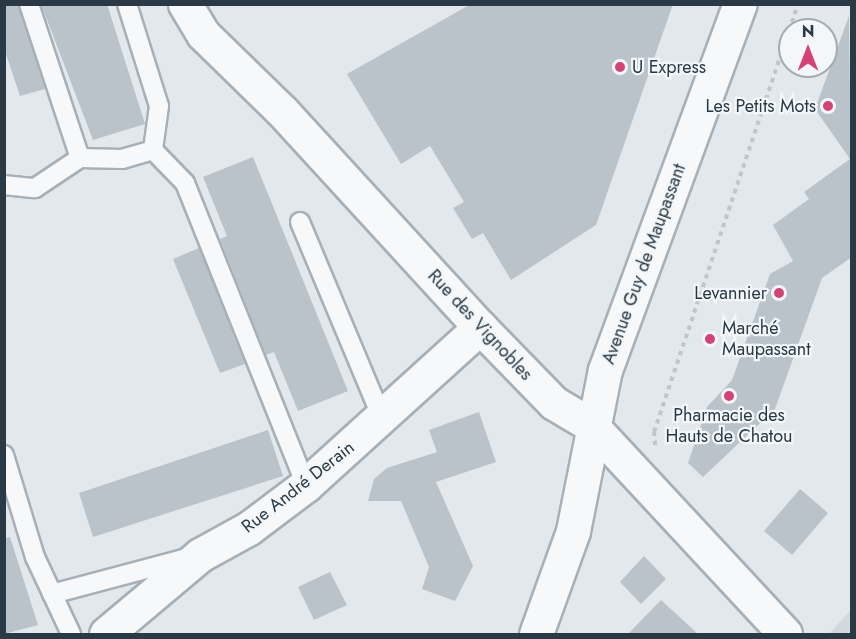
<!DOCTYPE html>
<meta charset="utf-8">
<style>
body{margin:0}
#map{position:relative;width:856px;height:639px;overflow:hidden;background:#e3e8ec;font-family:Jost,sans-serif}
div>[style]{position:absolute}
[style*='--x']{left:calc(var(--x)*1px);top:calc(var(--y)*1px);width:calc(var(--w)*1px);rotate:calc(var(--a)*1deg)}
.built>*{inset:0;background:#d1d8de}
.building>*{inset:0;background:#bac2ca}
.path>*{height:4px;margin-top:-2px;transform-origin:0;background:repeating-linear-gradient(90deg,#c1c6cb 0 4.5px,transparent 0 9px)}
.roads{filter:drop-shadow(2px 0 #a7b0b7) drop-shadow(-2px 0 #a7b0b7) drop-shadow(0 2px #a7b0b7) drop-shadow(0 -2px #a7b0b7)}
.service>*{height:18px;margin:-9px;padding:0 9px;transform-origin:9px;border-radius:9px;background:#f6f8fa}
.minor>*{height:33px;margin:-16.5px;padding:0 16.5px;transform-origin:16.5px;border-radius:16.5px;background:#f6f8fa}
.tertiary>*{height:33px;margin:-16.5px;padding:0 16.5px;transform-origin:16.5px;border-radius:16.5px;background:#f6f8fa}
.dots>*{width:16px;height:16px;translate:-50% -50%;box-sizing:border-box;border:3px solid #f3f7f9;border-radius:50%}
span{translate:-50% -50%;white-space:nowrap;text-align:center;line-height:1.15;-webkit-text-stroke:4.5px #f3f7f9;paint-order:stroke}
.poi-label{font-size:18px;color:#293945}
.left{translate:0 -50%;text-align:left}
.right{translate:-100% -50%;text-align:right}
.street-label{font-size:18px;color:#293945}
.frame{position:absolute;inset:0;border:6px solid #293945;pointer-events:none}
.north{position:absolute;left:778px;top:18px;width:60px;height:60px;box-sizing:border-box;background:#f3f7f9;border:2px solid #a2abb1;border-radius:50%;rotate:0deg;font-size:16px;font-weight:700;line-height:24px;text-align:center;color:#293945}
.north::after{content:'';display:block;margin:auto;width:21px;height:27px;background:#d64275;clip-path:polygon(50% 0,100% 100%,50% 72%,0 100%)}
</style>
<div id="map">
<div class="built">
<div style="clip-path:polygon(851px 610px,851px 634px,829px 634px)"></div>
</div>
<div class="building">
<div style="clip-path:polygon(4px 4px,18px 4px,45px 89px,20px 96px,4px 48px)"></div>
<div style="clip-path:polygon(41px 4px,107px 4px,145px 124px,93px 140px)"></div>
<div style="clip-path:polygon(471px 4px,673px 4px,596px 225px,511px 280px,483px 233px,472px 239px,453px 208px,464px 202px,430px 146px,401px 164px,347px 74px)"></div>
<div style="clip-path:polygon(849px 16px,852px 257px,822px 278px,775px 409px,703px 477px,688px 463px,707px 407px,732px 380px,770px 274px,793px 261px,773px 225px,809px 199px,804px 192px,850px 159px,815px 109px)"></div>
<div style="clip-path:polygon(253px 157px,348px 391px,298px 411px,274px 352px,266px 355px,220px 239px,227px 236px,203px 177px)"></div>
<div style="clip-path:polygon(199px 248px,245px 364px,220px 373px,173px 259px)"></div>
<div style="clip-path:polygon(479px 412px,496px 462px,436px 482px,473px 566px,455px 601px,422px 589px,429px 567px,401px 501px,368px 501px,374px 479px,387px 468px,437px 452px,429px 430px)"></div>
<div style="clip-path:polygon(268px 430px,283px 476px,93px 537px,79px 493px)"></div>
<div style="clip-path:polygon(800px 489px,828px 513px,792px 555px,764px 531px)"></div>
<div style="clip-path:polygon(10px 537px,38px 625px,4px 634px,4px 538px)"></div>
<div style="clip-path:polygon(644px 556px,666px 579px,641px 604px,620px 582px)"></div>
<div style="clip-path:polygon(330px 572px,347px 605px,314px 620px,298px 587px)"></div>
<div style="clip-path:polygon(661px 600px,698px 634px,628px 634px)"></div>
</div>
<div class="path">
<div style="--x:655;--y:445;--w:13;--a:-94"></div>
<div style="--x:654;--y:432;--w:452;--a:-71.4"></div>
</div>
<div class="roads">
<div class="service">
<div style="--x:29;--y:4;--w:162;--a:71.7"></div>
<div style="--x:127;--y:4;--w:107;--a:72.6"></div>
<div style="--x:159;--y:106;--w:44;--a:97.8"></div>
<div style="--x:153;--y:150;--w:46;--a:45.9"></div>
<div style="--x:185;--y:183;--w:325;--a:68.2"></div>
<div style="--x:4;--y:185;--w:31;--a:6"></div>
<div style="--x:35;--y:188;--w:54;--a:-33.7"></div>
<div style="--x:80;--y:158;--w:42;--a:1.4"></div>
<div style="--x:122;--y:159;--w:32;--a:-16"></div>
<div style="--x:300;--y:222;--w:215;--a:67.3"></div>
<div style="--x:4;--y:455;--w:107;--a:73.1"></div>
<div style="--x:35;--y:557;--w:85;--a:64.9"></div>
<div style="--x:52;--y:594;--w:140;--a:-14.9"></div>
</div>
<div class="minor">
<div style="--x:185;--y:4;--w:35;--a:59"></div>
<div style="--x:203;--y:34;--w:110;--a:44.3"></div>
<div style="--x:282;--y:111;--w:293;--a:47.5"></div>
<div style="--x:480;--y:327;--w:106;--a:45.8"></div>
<div style="--x:554;--y:403;--w:43;--a:30.7"></div>
<div style="--x:591;--y:425;--w:285;--a:47.1"></div>
<div style="--x:106;--y:634;--w:123;--a:-40"></div>
<div style="--x:200;--y:555;--w:56;--a:-28.9"></div>
<div style="--x:249;--y:528;--w:71;--a:-37"></div>
<div style="--x:306;--y:485;--w:235;--a:-42.2"></div>
</div>
<div class="tertiary">
<div style="--x:536;--y:634;--w:109;--a:-70.2"></div>
<div style="--x:573;--y:531;--w:164;--a:-78.8"></div>
<div style="--x:605;--y:370;--w:390;--a:-69.8"></div>
</div>
</div>
<div class="dots">
<div style="left:620px;top:67px;background:#d64275"></div>
<div style="left:828px;top:106px;background:#d64275"></div>
<div style="left:779px;top:293px;background:#d64275"></div>
<div style="left:710px;top:339px;background:#d64275"></div>
<div style="left:729px;top:396px;background:#d64275"></div>
</div>
<div class="poi-label">
<span class="left" style="left:632px;top:67px">U Express</span>
<span class="right" style="left:816px;top:106px">Les Petits Mots</span>
<span class="right" style="left:767px;top:293px">Levannier</span>
<span class="left" style="left:722px;top:339px">Marché<br>Maupassant</span>
<span style="left:729px;top:426px">Pharmacie des<br>Hauts de Chatou</span>
</div>
<div class="street-label">
<span style="left:644px;top:264px;rotate:-70deg">Avenue Guy de Maupassant</span>
<span style="left:480px;top:325px;rotate:47deg">Rue des Vignobles</span>
<span style="left:298px;top:487px;rotate:-38deg">Rue André Derain</span>
</div>
<div class="frame"></div>
<div class="north">N</div>
</div>
